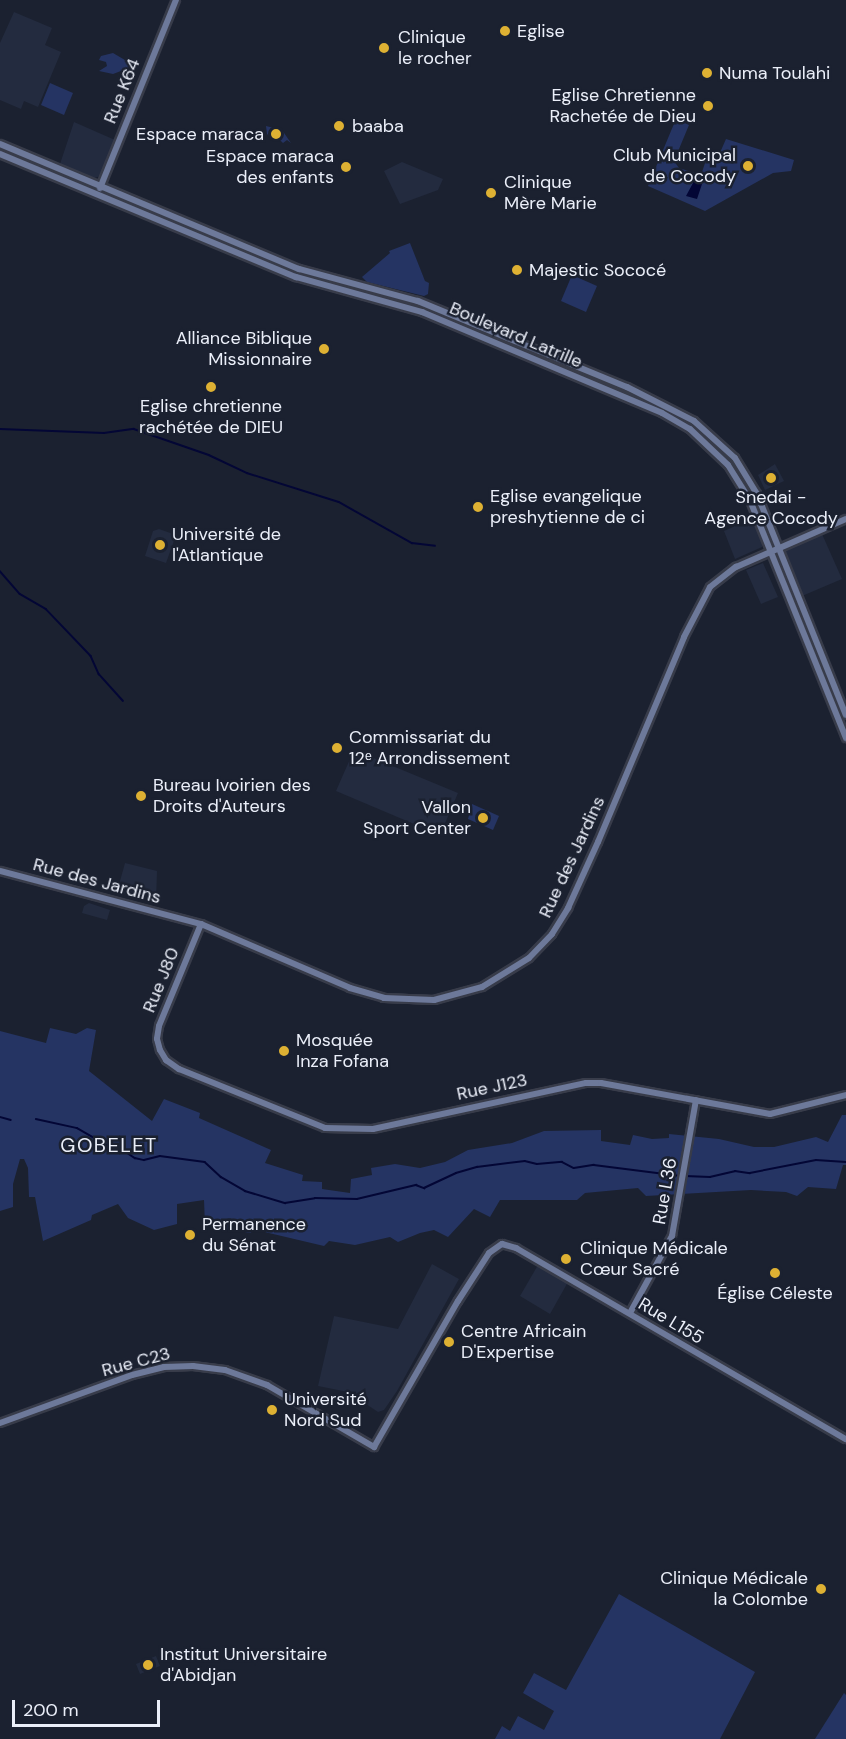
<!DOCTYPE html>
<meta charset="utf-8">
<style>
body{margin:0}
#map{position:relative;width:846px;height:1739px;overflow:hidden;background:#1b2130;font-family:"DM Sans",sans-serif}
div>[style]{position:absolute}
[style*='--x']{left:calc(var(--x)*1px);top:calc(var(--y)*1px);width:calc(var(--w)*1px);rotate:calc(var(--a)*1deg)}
.built>*{inset:0;background:#232b3f}
.green>*{inset:0;background:#253463}
.water>*{inset:0;background:#030635}
.stream>*{height:1.5px;margin:-0.75px;padding:0 0.75px;transform-origin:0.75px;border-radius:0.75px;background:#030635}
.roads{filter:drop-shadow(2px 0 #383c4a) drop-shadow(-2px 0 #383c4a) drop-shadow(0 2px #383c4a) drop-shadow(0 -2px #383c4a)}
.secondary>*{height:6px;margin:-3px;padding:0 3px;transform-origin:3px;border-radius:3px;background:#6d799a}
.dots>*{width:16px;height:16px;translate:-50% -50%;box-sizing:border-box;border:3px solid #1b2130;border-radius:50%}
span{translate:-50% -50%;white-space:nowrap;text-align:center;line-height:1.15;-webkit-text-stroke:5px #1b2130;paint-order:stroke}
.poi-label{font-size:18px;color:#ebeff9}
.left{translate:0 -50%;text-align:left}
.right{translate:-100% -50%;text-align:right}
.street-label{font-size:18px;color:#ebeff9}
.neighbourhood-label{font-size:20px;color:#ebeff9;letter-spacing:1.5px}
.scale{position:absolute;left:12px;top:1700px;width:148px;height:27px;box-sizing:border-box;border:3px solid #ebeff9;border-top:0;padding-left:8px;font-size:18px;line-height:21px;white-space:nowrap;color:#ebeff9;-webkit-text-stroke:4px #1b2130;paint-order:stroke}
</style>
<div id="map">
<div class="built">
<div style="clip-path:polygon(14px 12px,52px 28px,45px 45px,61px 52px,38px 107px,24px 101px,21px 109px,0 100px,0 43px)"></div>
<div style="clip-path:polygon(74px 122px,115px 140px,101px 176px,94px 178px,60px 164px)"></div>
<div style="clip-path:polygon(402px 162px,443px 179px,438px 190px,400px 204px,384px 171px)"></div>
<div style="clip-path:polygon(775px 464px,784px 481px,765px 490px,758px 475px)"></div>
<div style="clip-path:polygon(753px 518px,762px 542px,762px 547px,735px 559px,724px 531px)"></div>
<div style="clip-path:polygon(159px 529px,176px 535px,166px 563px,145px 556px,153px 531px)"></div>
<div style="clip-path:polygon(822px 534px,842px 579px,802px 596px,783px 551px)"></div>
<div style="clip-path:polygon(763px 563px,778px 597px,761px 604px,746px 570px)"></div>
<div style="clip-path:polygon(354px 750px,458px 793px,440px 835px,336px 791px)"></div>
<div style="clip-path:polygon(125px 863px,157px 871px,156px 902px,117px 892px)"></div>
<div style="clip-path:polygon(89px 903px,110px 910px,107px 920px,82px 913px,84px 906px)"></div>
<div style="clip-path:polygon(432px 1264px,459px 1279px,397px 1391px,384px 1410px,378px 1412px,348px 1392px,318px 1386px,334px 1316px,398px 1329px)"></div>
<div style="clip-path:polygon(538px 1265px,568px 1282px,550px 1314px,520px 1296px)"></div>
<div style="clip-path:polygon(156px 1656px,160px 1666px,140px 1674px,136px 1664px)"></div>
</div>
<div class="green">
<div style="clip-path:polygon(113px 53px,130px 63px,133px 74px,125px 80px,121px 71px,113px 74px,99px 71px,107px 66px,106px 62px,99px 60px,101px 56px)"></div>
<div style="clip-path:polygon(50px 83px,73px 93px,64px 115px,41px 105px)"></div>
<div style="clip-path:polygon(676px 119px,689px 125px,674px 161px,679px 168px,701px 175px,706px 160px,715px 164px,726px 139px,794px 160px,791px 171px,773px 173px,705px 211px,648px 186px)"></div>
<div style="clip-path:polygon(266px 126px,282px 130px,291px 143px,287px 140px,283px 143px,277px 137px,274px 140px,267px 134px)"></div>
<div style="clip-path:polygon(410px 243px,425px 281px,429px 283px,428px 294px,424px 296px,367px 282px,362px 277px,390px 253px,389px 251px)"></div>
<div style="clip-path:polygon(572px 275px,597px 286px,586px 312px,561px 301px)"></div>
<div style="clip-path:polygon(472px 804px,499px 816px,493px 830px,468px 819px)"></div>
<div style="clip-path:polygon(50px 1028px,76px 1034px,87px 1028px,96px 1030px,89px 1071px,152px 1121px,164px 1099px,200px 1113px,199px 1118px,271px 1150px,265px 1163px,303px 1175px,302px 1181px,322px 1182px,322px 1189px,350px 1193px,351px 1179px,372px 1175px,371px 1168px,395px 1164px,420px 1168px,445px 1162px,468px 1150px,512px 1143px,544px 1131px,601px 1130px,601px 1141px,630px 1145px,633px 1135px,652px 1139px,669px 1138px,669px 1134px,719px 1139px,754px 1147px,774px 1147px,816px 1137px,828px 1142px,842px 1115px,846px 1115px,846px 1165px,843px 1165px,836px 1189px,808px 1187px,797px 1196px,786px 1192px,751px 1190px,646px 1196px,638px 1188px,585px 1193px,577px 1200px,500px 1200px,490px 1217px,474px 1209px,448px 1237px,434px 1230px,420px 1233px,398px 1242px,390px 1237px,355px 1245px,329px 1241px,324px 1246px,252px 1229px,251px 1233px,205px 1226px,204px 1200px,177px 1204px,177px 1224px,154px 1230px,128px 1218px,118px 1204px,92px 1215px,91px 1220px,43px 1241px,35px 1197px,29px 1197px,28px 1168px,24px 1159px,20px 1159px,13px 1184px,13px 1207px,0 1211px,0 1031px,46px 1043px)"></div>
<div style="clip-path:polygon(619px 1594px,755px 1672px,720px 1739px,495px 1739px,502px 1726px,510px 1731px,518px 1716px,544px 1730px,554px 1711px,523px 1693px,534px 1673px,566px 1690px)"></div>
<div style="clip-path:polygon(844px 1693px,846px 1695px,846px 1739px,815px 1739px)"></div>
</div>
<div class="water">
<div style="clip-path:polygon(689px 176px,702px 184px,697px 199px,686px 196px,693px 183px,687px 182px)"></div>
</div>
<div class="stream">
<div style="--x:0;--y:429;--w:104;--a:2.2"></div>
<div style="--x:104;--y:433;--w:30;--a:-8"></div>
<div style="--x:134;--y:429;--w:79;--a:19.1"></div>
<div style="--x:209;--y:455;--w:42;--a:25.3"></div>
<div style="--x:247;--y:473;--w:96;--a:17.5"></div>
<div style="--x:339;--y:502;--w:84;--a:29.3"></div>
<div style="--x:412;--y:543;--w:23;--a:7"></div>
<div style="--x:0;--y:571;--w:30;--a:49"></div>
<div style="--x:20;--y:594;--w:30;--a:30"></div>
<div style="--x:46;--y:609;--w:65;--a:46.2"></div>
<div style="--x:91;--y:656;--w:20;--a:66"></div>
<div style="--x:99;--y:674;--w:36;--a:48"></div>
<div style="--x:0;--y:1117;--w:11;--a:15"></div>
<div style="--x:36;--y:1119;--w:42;--a:12.4"></div>
<div style="--x:77;--y:1128;--w:46;--a:29.9"></div>
<div style="--x:117;--y:1151;--w:9;--a:6"></div>
<div style="--x:126;--y:1152;--w:11;--a:34"></div>
<div style="--x:135;--y:1158;--w:9;--a:13"></div>
<div style="--x:144;--y:1160;--w:16;--a:-14"></div>
<div style="--x:160;--y:1156;--w:45;--a:7.6"></div>
<div style="--x:205;--y:1162;--w:22;--a:43"></div>
<div style="--x:221;--y:1177;--w:28;--a:30"></div>
<div style="--x:245;--y:1191;--w:42;--a:16.7"></div>
<div style="--x:285;--y:1203;--w:30;--a:-9"></div>
<div style="--x:315;--y:1198;--w:42;--a:1.4"></div>
<div style="--x:357;--y:1199;--w:61;--a:-13.3"></div>
<div style="--x:416;--y:1185;--w:9;--a:21"></div>
<div style="--x:424;--y:1188;--w:35;--a:-25"></div>
<div style="--x:456;--y:1173;--w:22;--a:-16"></div>
<div style="--x:477;--y:1167;--w:48;--a:-7.1"></div>
<div style="--x:525;--y:1161;--w:12;--a:14"></div>
<div style="--x:537;--y:1164;--w:25;--a:-5"></div>
<div style="--x:562;--y:1162;--w:13;--a:27"></div>
<div style="--x:574;--y:1168;--w:20;--a:-9"></div>
<div style="--x:594;--y:1165;--w:87;--a:7.3"></div>
<div style="--x:685;--y:1176;--w:25;--a:2"></div>
<div style="--x:710;--y:1177;--w:26;--a:-13"></div>
<div style="--x:735;--y:1171;--w:15;--a:8"></div>
<div style="--x:750;--y:1173;--w:67;--a:-11.1"></div>
<div style="--x:816;--y:1160;--w:30;--a:4"></div>
</div>
<div class="roads">
<div class="secondary">
<div style="--x:0;--y:144;--w:324;--a:22.7"></div>
<div style="--x:299;--y:269;--w:123;--a:15.1"></div>
<div style="--x:418;--y:301;--w:226;--a:22.4"></div>
<div style="--x:627;--y:387;--w:75;--a:26.9"></div>
<div style="--x:694;--y:421;--w:55;--a:42.1"></div>
<div style="--x:735;--y:458;--w:42;--a:58.6"></div>
<div style="--x:757;--y:494;--w:238;--a:68.1"></div>
<div style="--x:0;--y:154;--w:321;--a:22.6"></div>
<div style="--x:296;--y:277;--w:131;--a:15.5"></div>
<div style="--x:422;--y:312;--w:260;--a:22.8"></div>
<div style="--x:662;--y:413;--w:32;--a:30"></div>
<div style="--x:690;--y:429;--w:52;--a:43.5"></div>
<div style="--x:728;--y:465;--w:39;--a:58"></div>
<div style="--x:749;--y:498;--w:259;--a:68"></div>
<div style="--x:100;--y:188;--w:203;--a:-68"></div>
<div style="--x:0;--y:871;--w:208;--a:14.8"></div>
<div style="--x:201;--y:924;--w:162;--a:23.2"></div>
<div style="--x:350;--y:988;--w:35;--a:16"></div>
<div style="--x:384;--y:998;--w:50;--a:2.3"></div>
<div style="--x:434;--y:1000;--w:50;--a:-15.2"></div>
<div style="--x:482;--y:987;--w:55;--a:-31.7"></div>
<div style="--x:529;--y:958;--w:33;--a:-46"></div>
<div style="--x:552;--y:934;--w:31;--a:-58"></div>
<div style="--x:568;--y:908;--w:72;--a:-65.6"></div>
<div style="--x:598;--y:842;--w:222;--a:-67.2"></div>
<div style="--x:684;--y:637;--w:56;--a:-62.5"></div>
<div style="--x:710;--y:587;--w:33;--a:-38"></div>
<div style="--x:736;--y:567;--w:120;--a:-23.6"></div>
<div style="--x:201;--y:924;--w:110;--a:112.4"></div>
<div style="--x:159;--y:1026;--w:13;--a:99"></div>
<div style="--x:157;--y:1039;--w:11;--a:75"></div>
<div style="--x:160;--y:1050;--w:12;--a:59"></div>
<div style="--x:166;--y:1060;--w:16;--a:35"></div>
<div style="--x:179;--y:1069;--w:157;--a:22"></div>
<div style="--x:325;--y:1128;--w:48;--a:1.2"></div>
<div style="--x:373;--y:1129;--w:218;--a:-12.2"></div>
<div style="--x:586;--y:1083;--w:15;--a:0"></div>
<div style="--x:601;--y:1083;--w:172;--a:10.4"></div>
<div style="--x:770;--y:1114;--w:78;--a:-14"></div>
<div style="--x:630;--y:1313;--w:88;--a:-61.4"></div>
<div style="--x:672;--y:1236;--w:138;--a:-80"></div>
<div style="--x:0;--y:1423;--w:140;--a:-20"></div>
<div style="--x:132;--y:1375;--w:33;--a:-14"></div>
<div style="--x:164;--y:1367;--w:29;--a:-2"></div>
<div style="--x:193;--y:1366;--w:32;--a:7"></div>
<div style="--x:225;--y:1370;--w:45;--a:19.7"></div>
<div style="--x:267;--y:1385;--w:124;--a:30.1"></div>
<div style="--x:374;--y:1447;--w:168;--a:-60.1"></div>
<div style="--x:458;--y:1301;--w:57;--a:-57.1"></div>
<div style="--x:489;--y:1253;--w:16;--a:-35"></div>
<div style="--x:502;--y:1244;--w:15;--a:16"></div>
<div style="--x:516;--y:1248;--w:381;--a:30.1"></div>
</div>
</div>
<div class="dots">
<div style="left:505px;top:31px;background:#deb133"></div>
<div style="left:384px;top:48px;background:#deb133"></div>
<div style="left:707px;top:73px;background:#deb133"></div>
<div style="left:708px;top:106px;background:#deb133"></div>
<div style="left:339px;top:126px;background:#deb133"></div>
<div style="left:276px;top:134px;background:#deb133"></div>
<div style="left:748px;top:166px;background:#deb133"></div>
<div style="left:346px;top:167px;background:#deb133"></div>
<div style="left:491px;top:193px;background:#deb133"></div>
<div style="left:517px;top:270px;background:#deb133"></div>
<div style="left:324px;top:349px;background:#deb133"></div>
<div style="left:211px;top:387px;background:#deb133"></div>
<div style="left:771px;top:478px;background:#deb133"></div>
<div style="left:478px;top:507px;background:#deb133"></div>
<div style="left:160px;top:545px;background:#deb133"></div>
<div style="left:337px;top:748px;background:#deb133"></div>
<div style="left:141px;top:796px;background:#deb133"></div>
<div style="left:483px;top:818px;background:#deb133"></div>
<div style="left:284px;top:1051px;background:#deb133"></div>
<div style="left:190px;top:1235px;background:#deb133"></div>
<div style="left:566px;top:1259px;background:#deb133"></div>
<div style="left:775px;top:1273px;background:#deb133"></div>
<div style="left:449px;top:1342px;background:#deb133"></div>
<div style="left:272px;top:1410px;background:#deb133"></div>
<div style="left:821px;top:1589px;background:#deb133"></div>
<div style="left:148px;top:1665px;background:#deb133"></div>
</div>
<div class="poi-label">
<span class="left" style="left:517px;top:31px">Eglise</span>
<span class="left" style="left:398px;top:48px">Clinique<br>le rocher</span>
<span class="left" style="left:719px;top:73px">Numa Toulahi</span>
<span class="right" style="left:696px;top:106px">Eglise Chretienne<br>Rachetée de Dieu</span>
<span class="left" style="left:352px;top:126px">baaba</span>
<span class="right" style="left:264px;top:134px">Espace maraca</span>
<span class="right" style="left:736px;top:166px">Club Municipal<br>de Cocody</span>
<span class="right" style="left:334px;top:167px">Espace maraca<br>des enfants</span>
<span class="left" style="left:504px;top:193px">Clinique<br>Mère Marie</span>
<span class="left" style="left:529px;top:270px">Majestic Sococé</span>
<span class="right" style="left:312px;top:349px">Alliance Biblique<br>Missionnaire</span>
<span style="left:211px;top:417px">Eglise chretienne<br>rachétée de DIEU</span>
<span class="left" style="left:490px;top:507px">Eglise evangelique<br>preshytienne de ci</span>
<span style="left:771px;top:508px">Snedai -<br>Agence Cocody</span>
<span class="left" style="left:172px;top:545px">Université de<br>l'Atlantique</span>
<span class="left" style="left:349px;top:748px">Commissariat du<br>12ᵉ Arrondissement</span>
<span class="left" style="left:153px;top:796px">Bureau Ivoirien des<br>Droits d'Auteurs</span>
<span class="right" style="left:471px;top:818px">Vallon<br>Sport Center</span>
<span class="left" style="left:296px;top:1051px">Mosquée<br>Inza Fofana</span>
<span class="left" style="left:202px;top:1235px">Permanence<br>du Sénat</span>
<span class="left" style="left:580px;top:1259px">Clinique Médicale<br>Cœur Sacré</span>
<span style="left:775px;top:1293px">Église Céleste</span>
<span class="left" style="left:461px;top:1342px">Centre Africain<br>D'Expertise</span>
<span class="left" style="left:284px;top:1410px">Université<br>Nord Sud</span>
<span class="right" style="left:808px;top:1589px">Clinique Médicale<br>la Colombe</span>
<span class="left" style="left:160px;top:1665px">Institut Universitaire<br>d'Abidjan</span>
</div>
<div class="street-label">
<span style="left:122px;top:91px;rotate:-68deg">Rue K64</span>
<span style="left:516px;top:335px;rotate:23deg">Boulevard Latrille</span>
<span style="left:572px;top:857px;rotate:-65deg">Rue des Jardins</span>
<span style="left:97px;top:881px;rotate:15deg">Rue des Jardins</span>
<span style="left:161px;top:980px;rotate:-68deg">Rue J80</span>
<span style="left:492px;top:1087px;rotate:-12deg">Rue J123</span>
<span style="left:665px;top:1191px;rotate:-80deg">Rue L36</span>
<span style="left:671px;top:1321px;rotate:31deg">Rue L155</span>
<span style="left:136px;top:1362px;rotate:-15deg">Rue C23</span>
</div>
<div class="neighbourhood-label">
<span style="left:109px;top:1145px">GOBELET</span>
</div>
<div class="scale">200 m</div>
</div>
